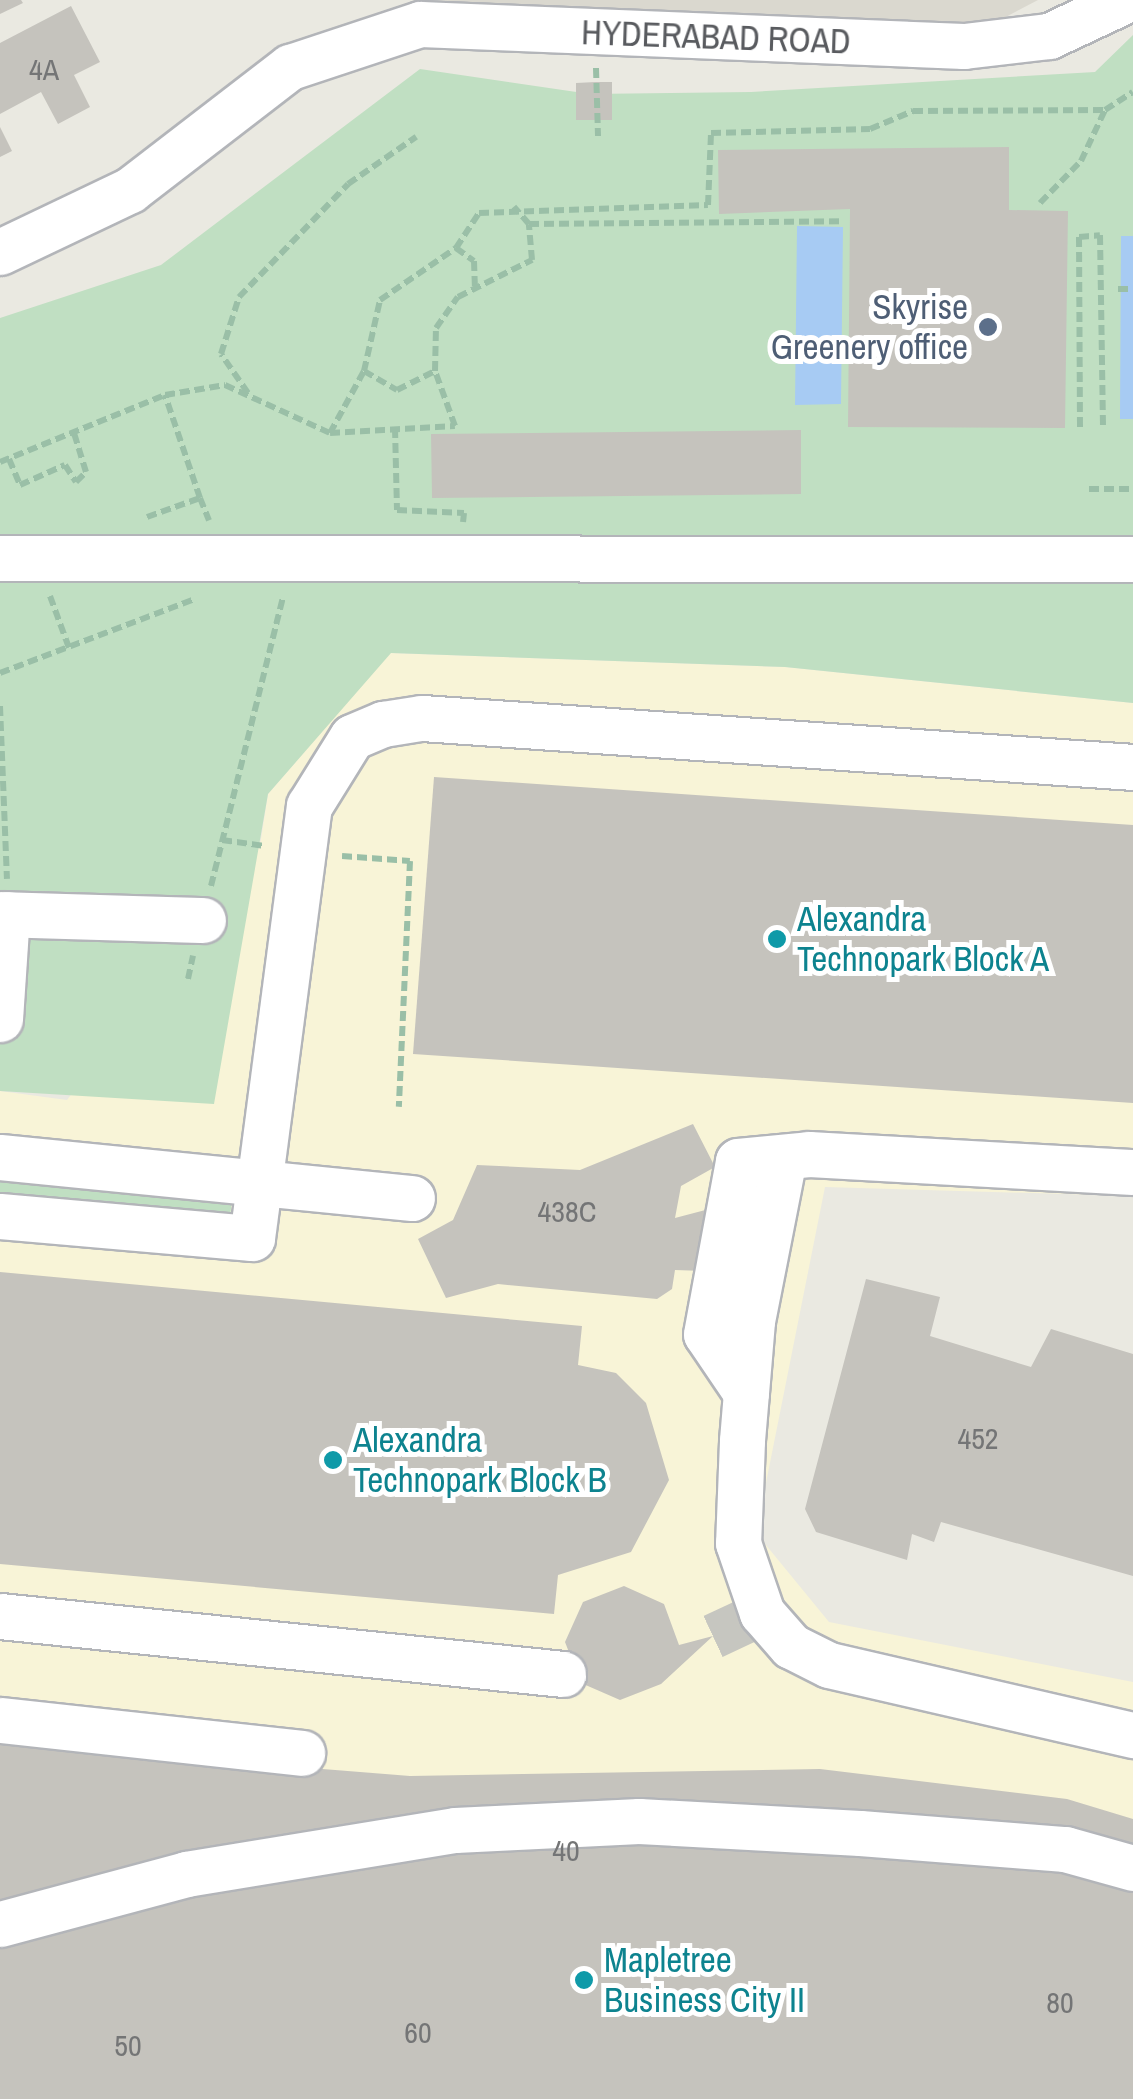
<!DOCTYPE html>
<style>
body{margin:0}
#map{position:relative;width:1133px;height:2099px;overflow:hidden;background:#eae9e1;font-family:"Archivo Narrow",sans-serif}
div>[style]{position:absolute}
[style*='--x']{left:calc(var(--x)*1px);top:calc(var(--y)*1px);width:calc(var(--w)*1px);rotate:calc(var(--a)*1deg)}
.commercial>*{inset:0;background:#f8f4d7}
.education>*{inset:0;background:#dad8cf}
.green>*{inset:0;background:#c0dfc2}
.water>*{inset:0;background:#a7cbf3}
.building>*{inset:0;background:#c5c3bd}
.minor-tunnel>*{height:45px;margin-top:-22.5px;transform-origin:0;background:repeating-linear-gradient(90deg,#c6c6c0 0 45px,transparent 0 67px)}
.path>*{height:6px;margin-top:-3px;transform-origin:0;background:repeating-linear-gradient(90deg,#9abfa7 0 10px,transparent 0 15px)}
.roads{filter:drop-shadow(2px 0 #b3b5b9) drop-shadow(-2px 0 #b3b5b9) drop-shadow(0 2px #b3b5b9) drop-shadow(0 -2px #b3b5b9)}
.minor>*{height:45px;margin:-22.5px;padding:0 22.5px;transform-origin:22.5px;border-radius:22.5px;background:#fff}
.dots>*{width:28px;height:28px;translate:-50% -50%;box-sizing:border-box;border:5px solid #fff;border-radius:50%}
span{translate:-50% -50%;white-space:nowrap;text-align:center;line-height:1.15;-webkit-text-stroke:10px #fff;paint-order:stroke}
.number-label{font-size:30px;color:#747576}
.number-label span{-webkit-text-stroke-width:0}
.street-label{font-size:35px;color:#595b5f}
.service-label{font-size:35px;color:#4e5e75}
.right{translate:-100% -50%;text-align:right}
.culture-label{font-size:35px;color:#0d838f}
.left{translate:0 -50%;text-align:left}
</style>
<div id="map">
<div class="commercial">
<div style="clip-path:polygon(390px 653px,785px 667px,1133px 703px,1133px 1196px,825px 1187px,756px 1533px,829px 1622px,1133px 1682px,1133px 2099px,0 2099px,0 1091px,67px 1100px,260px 845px,268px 794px)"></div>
</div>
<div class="education">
<div style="clip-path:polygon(431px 0,1038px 0,979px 31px)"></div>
</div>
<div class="green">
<div style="clip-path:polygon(1133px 35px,1133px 703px,785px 667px,391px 653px,268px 794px,214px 1104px,0 1091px,0 318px,161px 265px,420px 69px,590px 94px,751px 92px,1095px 72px)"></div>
<div style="clip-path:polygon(0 1172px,233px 1193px,229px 1224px,0 1203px)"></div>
</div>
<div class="water">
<div style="clip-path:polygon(797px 226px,843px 227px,841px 404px,795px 405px)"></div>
<div style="clip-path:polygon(1121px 236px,1133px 236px,1133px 419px,1120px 419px)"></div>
</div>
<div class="building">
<div style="clip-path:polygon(0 0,21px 0,23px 3px,0 14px)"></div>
<div style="clip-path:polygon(71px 6px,100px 62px,74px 75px,90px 107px,58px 124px,41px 92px,0 114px,0 43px)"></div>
<div style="clip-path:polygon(596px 82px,612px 82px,612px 120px,576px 120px,576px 83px)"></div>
<div style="clip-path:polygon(0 127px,12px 151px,0 157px)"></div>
<div style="clip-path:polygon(1009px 147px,1009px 210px,1068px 211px,1065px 428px,848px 427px,850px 209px,719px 214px,718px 150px)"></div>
<div style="clip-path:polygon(801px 430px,801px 494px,432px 498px,431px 434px)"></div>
<div style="clip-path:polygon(434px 777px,1133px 825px,1133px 1103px,413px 1054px)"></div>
<div style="clip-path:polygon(693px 1124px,715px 1167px,681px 1186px,675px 1218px,713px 1208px,704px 1271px,675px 1270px,672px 1289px,657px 1299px,498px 1284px,446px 1298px,418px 1239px,453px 1220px,477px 1165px,580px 1170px)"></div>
<div style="clip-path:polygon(0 1272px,582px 1326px,578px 1365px,616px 1373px,646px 1403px,669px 1480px,631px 1552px,558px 1575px,554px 1614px,0 1564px)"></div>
<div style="clip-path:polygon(866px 1279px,940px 1297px,930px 1336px,1031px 1367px,1051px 1329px,1133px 1354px,1133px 1576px,941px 1522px,934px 1542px,912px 1534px,907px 1560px,816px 1532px,805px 1509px)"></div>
<div style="clip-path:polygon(624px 1586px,664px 1604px,679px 1645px,713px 1636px,661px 1684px,620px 1700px,581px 1683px,565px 1642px,583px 1602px)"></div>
<div style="clip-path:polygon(0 1743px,410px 1776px,820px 1769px,1067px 1799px,1133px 1819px,1133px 2099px,0 2099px)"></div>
</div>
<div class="minor-tunnel">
<div style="--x:713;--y:1636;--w:54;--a:-25.1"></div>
</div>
<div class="path">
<div style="--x:596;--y:68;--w:68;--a:88.3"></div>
<div style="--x:1040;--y:203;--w:59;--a:-45.7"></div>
<div style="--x:1081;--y:161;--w:56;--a:-64.8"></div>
<div style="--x:1105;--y:110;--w:33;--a:-33"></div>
<div style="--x:529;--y:224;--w:315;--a:-0.5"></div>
<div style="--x:456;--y:248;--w:22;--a:36"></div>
<div style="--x:474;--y:261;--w:26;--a:88"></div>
<div style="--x:1118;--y:289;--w:15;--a:0"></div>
<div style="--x:364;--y:371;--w:38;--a:30"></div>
<div style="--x:397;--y:390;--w:42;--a:-26.6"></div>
<div style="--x:248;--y:393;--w:47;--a:-124.7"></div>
<div style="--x:221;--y:354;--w:60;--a:-72.5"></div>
<div style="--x:239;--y:297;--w:157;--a:-46"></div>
<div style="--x:348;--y:184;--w:83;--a:-34.7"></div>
<div style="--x:1080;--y:427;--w:190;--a:-90.3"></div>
<div style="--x:1079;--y:237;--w:21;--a:-5"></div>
<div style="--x:1100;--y:235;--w:191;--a:89.1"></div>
<div style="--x:395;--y:428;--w:82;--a:88.6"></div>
<div style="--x:397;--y:510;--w:67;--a:2.6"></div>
<div style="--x:464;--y:513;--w:9;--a:96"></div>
<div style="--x:330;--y:433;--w:71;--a:-61.3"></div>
<div style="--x:364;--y:371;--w:73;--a:-77.3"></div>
<div style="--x:380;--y:300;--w:92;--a:-34.4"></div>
<div style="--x:456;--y:248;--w:42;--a:-56.7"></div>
<div style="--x:479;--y:213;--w:229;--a:-2"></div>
<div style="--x:708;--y:205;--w:72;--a:-87.6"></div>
<div style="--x:711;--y:133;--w:159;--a:-1.4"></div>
<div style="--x:870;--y:129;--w:47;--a:-22.7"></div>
<div style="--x:913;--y:111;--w:192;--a:-0.3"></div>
<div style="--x:9;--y:459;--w:28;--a:67"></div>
<div style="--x:20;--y:485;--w:49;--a:-24"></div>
<div style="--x:65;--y:465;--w:20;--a:57"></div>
<div style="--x:76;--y:482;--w:14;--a:-45"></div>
<div style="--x:86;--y:472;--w:41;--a:-107.1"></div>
<div style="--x:0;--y:462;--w:178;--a:-22.1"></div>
<div style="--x:165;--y:395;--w:61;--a:-9.5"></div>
<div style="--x:225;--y:385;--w:115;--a:24.6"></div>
<div style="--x:330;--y:433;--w:125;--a:-3.2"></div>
<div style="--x:455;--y:426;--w:59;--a:-110"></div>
<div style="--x:435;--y:371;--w:43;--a:-88.7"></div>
<div style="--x:436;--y:328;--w:38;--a:-55"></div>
<div style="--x:458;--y:297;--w:83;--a:-26.6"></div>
<div style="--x:532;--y:260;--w:36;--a:-95"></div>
<div style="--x:529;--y:224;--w:23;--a:-131"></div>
<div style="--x:1089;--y:489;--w:44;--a:0"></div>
<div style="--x:200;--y:498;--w:24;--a:68"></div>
<div style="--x:147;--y:517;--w:56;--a:-19.7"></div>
<div style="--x:200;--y:498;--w:109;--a:-108.8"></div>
<div style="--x:50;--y:596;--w:55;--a:69.9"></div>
<div style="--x:0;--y:673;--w:209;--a:-20.8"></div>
<div style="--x:0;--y:706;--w:173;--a:87.7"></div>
<div style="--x:222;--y:840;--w:43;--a:7.9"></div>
<div style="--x:342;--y:856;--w:68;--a:4.2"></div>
<div style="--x:410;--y:861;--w:246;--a:92.6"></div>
<div style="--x:211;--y:886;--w:297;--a:-76"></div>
<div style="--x:188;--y:979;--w:24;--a:-78"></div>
</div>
<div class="roads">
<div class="minor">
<div style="--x:0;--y:252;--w:144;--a:-25.5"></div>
<div style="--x:130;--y:190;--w:202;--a:-37.6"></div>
<div style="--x:290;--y:67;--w:137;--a:-18.3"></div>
<div style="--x:420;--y:24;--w:544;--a:2.32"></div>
<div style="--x:964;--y:46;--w:86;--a:-6.7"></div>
<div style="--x:1049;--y:36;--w:85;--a:-25.1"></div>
<div style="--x:0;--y:558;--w:1133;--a:0.05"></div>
<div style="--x:0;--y:914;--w:203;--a:1.7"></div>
<div style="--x:0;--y:1019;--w:105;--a:-86.2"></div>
<div style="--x:0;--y:1157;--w:414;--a:5.7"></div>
<div style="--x:783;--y:1163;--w:161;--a:101.1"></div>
<div style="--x:752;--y:1321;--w:120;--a:94.8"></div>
<div style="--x:742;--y:1441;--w:102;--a:92.2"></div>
<div style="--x:738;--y:1543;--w:74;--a:71.1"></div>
<div style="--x:762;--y:1613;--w:44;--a:48.7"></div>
<div style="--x:791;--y:1646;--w:42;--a:26.6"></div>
<div style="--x:829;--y:1665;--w:312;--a:13"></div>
<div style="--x:0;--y:1216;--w:253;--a:5"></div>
<div style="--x:252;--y:1238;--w:436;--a:-82.5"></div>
<div style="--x:309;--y:806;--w:81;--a:-58.1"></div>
<div style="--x:352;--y:737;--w:34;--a:-23"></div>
<div style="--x:383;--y:724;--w:39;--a:-9"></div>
<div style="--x:422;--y:718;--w:713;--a:3.94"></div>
<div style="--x:746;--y:1393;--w:71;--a:-124.1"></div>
<div style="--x:706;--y:1334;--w:176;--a:-79.5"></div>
<div style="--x:738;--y:1161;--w:71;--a:-5.6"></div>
<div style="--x:809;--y:1154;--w:324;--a:3.2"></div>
<div style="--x:0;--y:1616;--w:566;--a:5.88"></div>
<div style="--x:0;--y:1720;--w:304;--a:6.2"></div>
<div style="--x:0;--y:1924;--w:193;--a:-15"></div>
<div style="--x:186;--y:1874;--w:273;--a:-9.3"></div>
<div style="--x:455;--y:1830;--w:184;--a:-2.8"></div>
<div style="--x:639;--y:1821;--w:221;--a:3.1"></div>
<div style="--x:860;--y:1833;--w:206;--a:4.5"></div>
<div style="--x:1065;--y:1849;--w:71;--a:15.6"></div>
</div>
</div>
<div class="dots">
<div style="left:988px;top:327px;background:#5c6f8a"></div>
<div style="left:777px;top:939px;background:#0f9aa8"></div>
<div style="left:333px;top:1460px;background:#0f9aa8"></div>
<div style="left:584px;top:1980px;background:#0f9aa8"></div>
</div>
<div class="number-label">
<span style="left:44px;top:69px">4A</span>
<span style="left:567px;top:1211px">438C</span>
<span style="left:978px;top:1438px">452</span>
<span style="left:566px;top:1850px">40</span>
<span style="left:1060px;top:2002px">80</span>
<span style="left:418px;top:2032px">60</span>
<span style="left:128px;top:2045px">50</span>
</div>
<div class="street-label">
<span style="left:716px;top:37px;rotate:2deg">HYDERABAD ROAD</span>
</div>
<div class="service-label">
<span class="right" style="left:968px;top:327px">Skyrise<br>Greenery office</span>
</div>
<div class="culture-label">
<span class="left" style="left:797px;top:939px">Alexandra<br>Technopark Block A</span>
<span class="left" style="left:353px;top:1460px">Alexandra<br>Technopark Block B</span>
<span class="left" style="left:604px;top:1980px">Mapletree<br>Business City II</span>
</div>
</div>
